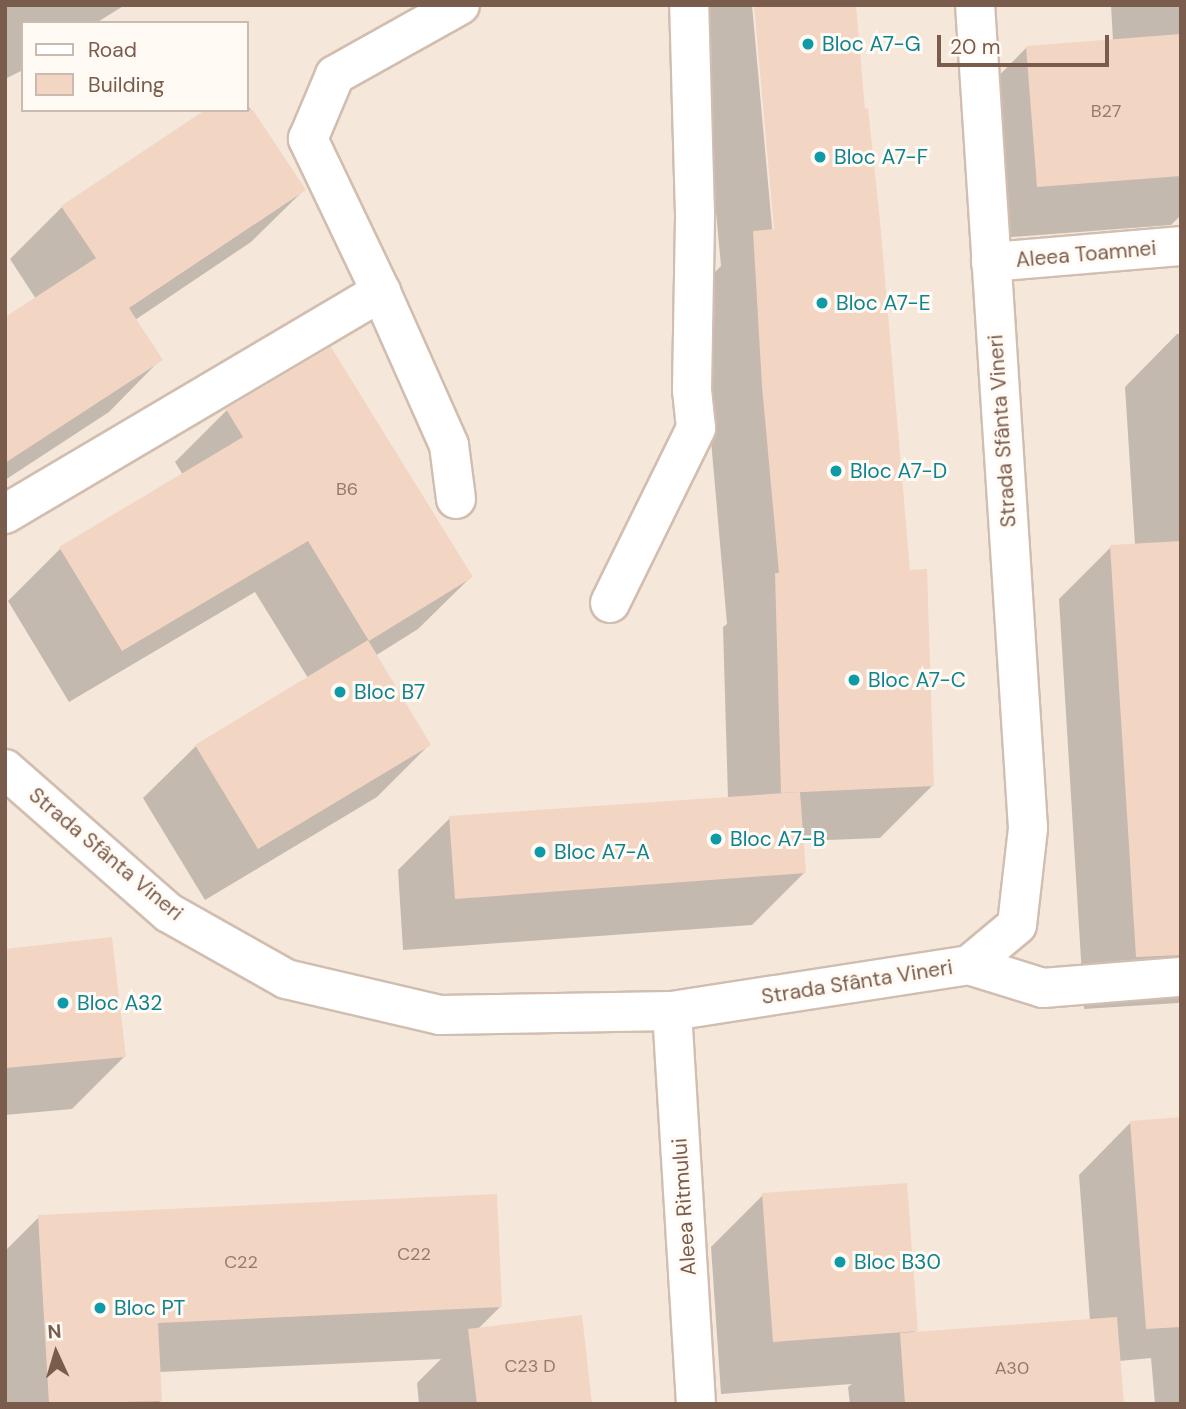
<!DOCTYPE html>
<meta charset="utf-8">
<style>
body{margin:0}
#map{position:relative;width:1186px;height:1409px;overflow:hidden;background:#fdf6ec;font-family:"DM Sans",sans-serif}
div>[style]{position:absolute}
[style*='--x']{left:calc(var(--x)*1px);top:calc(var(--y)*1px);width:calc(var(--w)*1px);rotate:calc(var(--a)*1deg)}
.residential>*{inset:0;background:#f5e8da}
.shadow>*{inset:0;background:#0003}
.building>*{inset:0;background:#f3d5c3}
.roads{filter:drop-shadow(2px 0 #d1beb0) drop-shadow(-2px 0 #d1beb0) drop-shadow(0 2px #d1beb0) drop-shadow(0 -2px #d1beb0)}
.minor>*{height:38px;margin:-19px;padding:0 19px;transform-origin:19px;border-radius:19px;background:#fff}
.dots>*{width:19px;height:19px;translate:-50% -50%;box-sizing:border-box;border:4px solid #fffaf3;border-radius:50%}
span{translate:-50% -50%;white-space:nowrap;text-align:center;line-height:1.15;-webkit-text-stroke:6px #fffaf3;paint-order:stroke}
.number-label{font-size:18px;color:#987a6a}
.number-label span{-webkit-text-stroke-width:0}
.culture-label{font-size:21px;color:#0d838f}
.left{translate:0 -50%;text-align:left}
.street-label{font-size:21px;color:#7a5c4d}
.frame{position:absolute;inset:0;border:7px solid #7a5c4d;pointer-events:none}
.legend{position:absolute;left:21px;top:21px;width:228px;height:91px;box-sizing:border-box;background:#fffaf3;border:2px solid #cabbb1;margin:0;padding:9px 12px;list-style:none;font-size:21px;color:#7a5c4d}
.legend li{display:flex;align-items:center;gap:14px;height:35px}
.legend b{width:35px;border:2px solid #cabbb1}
.north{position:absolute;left:21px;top:1318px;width:70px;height:70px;-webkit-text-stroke:5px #fffaf3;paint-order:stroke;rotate:356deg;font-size:19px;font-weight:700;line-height:28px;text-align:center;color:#7a5c4d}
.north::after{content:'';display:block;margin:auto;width:24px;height:32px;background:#7a5c4d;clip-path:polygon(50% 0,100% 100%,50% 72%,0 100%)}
.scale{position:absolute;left:937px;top:35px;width:172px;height:32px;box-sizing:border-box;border:4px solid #7a5c4d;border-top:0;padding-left:9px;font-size:21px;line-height:24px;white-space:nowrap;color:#7a5c4d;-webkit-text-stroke:5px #fffaf3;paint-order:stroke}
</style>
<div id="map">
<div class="residential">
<div style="clip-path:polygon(evenodd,5px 5px,1181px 5px,1181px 1404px,5px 1404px,5px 5px,23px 23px,247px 23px,247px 110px,23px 110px,23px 23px)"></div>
</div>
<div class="shadow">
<div style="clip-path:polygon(5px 5px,125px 5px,96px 23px,23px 23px,23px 70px,5px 79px)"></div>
<div style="clip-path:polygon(697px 5px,752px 5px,773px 238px,908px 572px,932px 786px,880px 838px,802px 841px,804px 873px,752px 925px,403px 950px,398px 870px,450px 818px,728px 799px,723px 627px,727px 624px,711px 440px,702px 285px,721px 266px)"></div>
<div style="clip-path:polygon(1111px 5px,1181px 5px,1181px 215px,1171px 225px,985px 239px,975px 100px,1027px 47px,1113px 41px)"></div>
<div style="clip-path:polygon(247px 104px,304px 190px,251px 242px,135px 320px,161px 359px,109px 412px,5px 480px,5px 319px,36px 299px,10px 259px,62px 207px,247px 110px)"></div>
<div style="clip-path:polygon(1177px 334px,1181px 334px,1181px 1000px,1178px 1003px,1084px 1009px,1059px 599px,1111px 547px,1135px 545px,1125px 387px)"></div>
<div style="clip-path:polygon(227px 410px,471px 577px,418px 629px,375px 656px,429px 745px,377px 797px,205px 900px,143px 798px,196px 746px,308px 678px,255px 592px,69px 702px,8px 601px,60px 549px,183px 475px,175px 462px)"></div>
<div style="clip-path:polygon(5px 950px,124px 1057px,72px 1109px,5px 1115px)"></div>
<div style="clip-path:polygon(1181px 1118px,1181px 1404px,1155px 1404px,1151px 1358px,1119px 1361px,1122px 1404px,850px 1404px,848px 1387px,852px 1384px,721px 1394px,711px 1247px,763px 1195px,916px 1330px,913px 1334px,1090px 1321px,1079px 1175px,1131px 1122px)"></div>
<div style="clip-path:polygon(39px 1217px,501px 1306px,477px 1330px,590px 1404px,419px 1404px,417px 1383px,441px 1359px,159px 1372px,161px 1400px,157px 1404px,5px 1404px,5px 1251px)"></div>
</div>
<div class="building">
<div style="clip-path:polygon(754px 5px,856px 5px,865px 109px,868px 108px,880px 221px,910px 570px,927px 569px,934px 786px,781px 793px,775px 573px,779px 573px,762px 386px,753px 231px,774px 229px)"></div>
<div style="clip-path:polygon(1181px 34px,1181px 176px,1037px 187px,1026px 46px)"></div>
<div style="clip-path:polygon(205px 110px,253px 110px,306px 190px,129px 308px,163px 360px,5px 463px,5px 317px,96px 258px,61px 206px)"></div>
<div style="clip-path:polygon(331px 347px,473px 577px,369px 641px,308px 541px,122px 651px,59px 547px,243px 437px,226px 409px)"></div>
<div style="clip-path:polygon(1181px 541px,1181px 955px,1136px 957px,1110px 545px)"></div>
<div style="clip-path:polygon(368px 640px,431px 745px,258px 849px,195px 745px)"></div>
<div style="clip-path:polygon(800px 792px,806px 873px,455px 899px,449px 816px)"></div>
<div style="clip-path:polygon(112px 937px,126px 1057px,5px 1068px,5px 949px)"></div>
<div style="clip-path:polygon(1181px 1117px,1181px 1327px,1146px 1329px,1130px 1121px)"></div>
<div style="clip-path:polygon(907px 1183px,918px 1331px,773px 1342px,762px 1193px)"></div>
<div style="clip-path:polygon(497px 1194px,502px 1307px,158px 1323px,162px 1401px,49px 1404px,38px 1215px)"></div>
<div style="clip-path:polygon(582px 1315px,592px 1404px,477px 1404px,468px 1329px)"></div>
<div style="clip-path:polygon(1117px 1317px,1124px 1404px,905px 1404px,900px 1333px)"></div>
</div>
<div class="roads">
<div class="minor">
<div style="--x:991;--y:262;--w:191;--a:-4.8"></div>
<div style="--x:456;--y:499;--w:54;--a:-97.4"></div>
<div style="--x:449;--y:445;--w:167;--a:-114"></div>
<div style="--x:381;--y:292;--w:170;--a:-115.5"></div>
<div style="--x:308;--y:139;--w:69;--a:-67.1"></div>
<div style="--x:335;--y:75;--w:143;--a:-29.2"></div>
<div style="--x:5;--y:514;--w:437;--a:-30.6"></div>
<div style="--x:610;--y:603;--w:195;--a:-63.8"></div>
<div style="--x:696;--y:428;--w:38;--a:-96"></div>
<div style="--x:692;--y:390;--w:176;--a:-89"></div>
<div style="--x:695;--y:214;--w:209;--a:-91.6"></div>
<div style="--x:5;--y:769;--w:218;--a:41.3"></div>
<div style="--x:169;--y:913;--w:134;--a:29.4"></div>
<div style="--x:286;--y:979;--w:158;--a:13.2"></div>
<div style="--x:440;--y:1015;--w:232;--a:-1"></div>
<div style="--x:672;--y:1011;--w:301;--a:-8.8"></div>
<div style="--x:969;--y:965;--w:62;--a:-39.8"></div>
<div style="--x:1017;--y:925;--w:98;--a:-83.5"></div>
<div style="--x:1028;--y:828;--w:825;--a:-93.68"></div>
<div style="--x:969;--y:965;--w:77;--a:17.3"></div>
<div style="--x:1043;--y:988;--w:138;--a:-4.6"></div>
<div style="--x:672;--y:1011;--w:394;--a:86.5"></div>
</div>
</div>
<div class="dots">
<div style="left:808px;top:44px;background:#0f9aa8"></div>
<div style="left:820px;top:157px;background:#0f9aa8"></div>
<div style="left:822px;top:303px;background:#0f9aa8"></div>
<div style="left:836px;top:471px;background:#0f9aa8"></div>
<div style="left:854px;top:680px;background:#0f9aa8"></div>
<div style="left:340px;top:692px;background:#0f9aa8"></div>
<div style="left:716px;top:839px;background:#0f9aa8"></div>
<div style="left:540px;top:852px;background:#0f9aa8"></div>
<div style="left:63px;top:1003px;background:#0f9aa8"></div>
<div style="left:840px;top:1262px;background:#0f9aa8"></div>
<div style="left:100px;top:1308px;background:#0f9aa8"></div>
</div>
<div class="number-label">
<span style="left:1106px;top:111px">B27</span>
<span style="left:347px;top:489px">B6</span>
<span style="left:414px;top:1254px">C22</span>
<span style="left:241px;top:1262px">C22</span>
<span style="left:530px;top:1366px">C23 D</span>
<span style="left:1012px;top:1368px">A30</span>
</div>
<div class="culture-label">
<span class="left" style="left:822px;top:44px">Bloc A7-G</span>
<span class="left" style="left:834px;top:157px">Bloc A7-F</span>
<span class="left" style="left:836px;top:303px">Bloc A7-E</span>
<span class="left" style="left:850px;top:471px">Bloc A7-D</span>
<span class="left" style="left:868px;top:680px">Bloc A7-C</span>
<span class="left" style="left:354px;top:692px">Bloc B7</span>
<span class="left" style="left:730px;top:839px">Bloc A7-B</span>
<span class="left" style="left:554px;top:852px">Bloc A7-A</span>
<span class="left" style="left:77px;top:1003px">Bloc A32</span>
<span class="left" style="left:854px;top:1262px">Bloc B30</span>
<span class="left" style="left:114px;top:1308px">Bloc PT</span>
</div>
<div class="street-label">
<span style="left:1086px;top:254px;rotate:-5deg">Aleea Toamnei</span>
<span style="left:1002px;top:431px;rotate:-94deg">Strada Sfânta Vineri</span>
<span style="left:106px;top:854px;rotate:40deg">Strada Sfânta Vineri</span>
<span style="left:857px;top:982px;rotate:-9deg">Strada Sfânta Vineri</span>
<span style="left:684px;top:1207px;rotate:-94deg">Aleea Ritmului</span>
</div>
<div class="frame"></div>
<ul class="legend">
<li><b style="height:9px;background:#fff"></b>Road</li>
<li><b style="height:19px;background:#f3d5c3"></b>Building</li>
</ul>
<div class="north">N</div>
<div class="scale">20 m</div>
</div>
